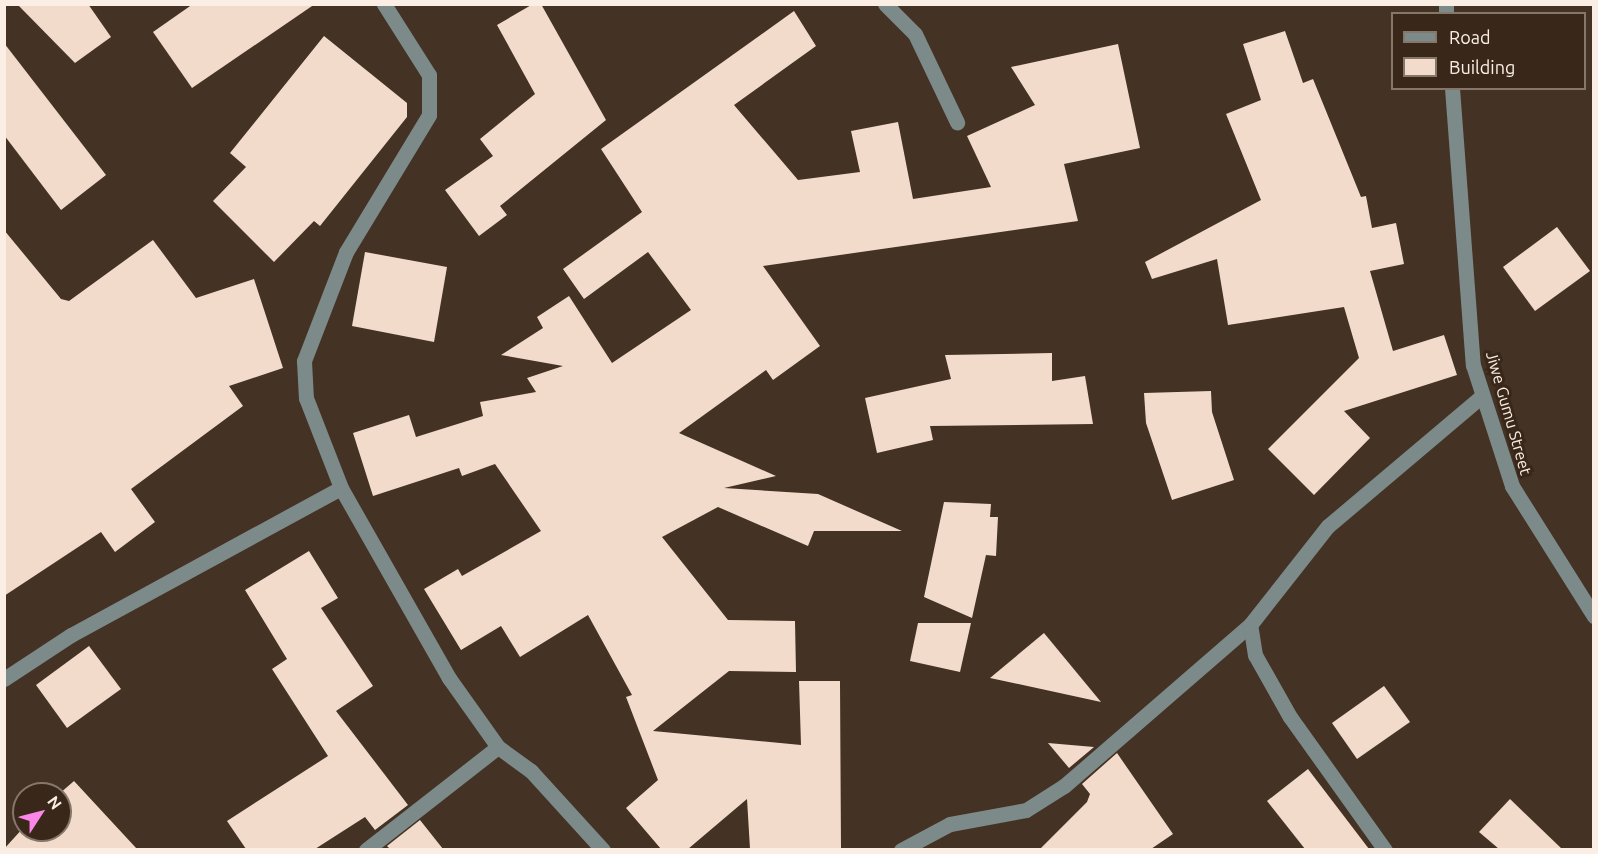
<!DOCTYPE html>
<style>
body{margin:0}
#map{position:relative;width:1598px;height:854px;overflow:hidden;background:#443224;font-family:Ubuntu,sans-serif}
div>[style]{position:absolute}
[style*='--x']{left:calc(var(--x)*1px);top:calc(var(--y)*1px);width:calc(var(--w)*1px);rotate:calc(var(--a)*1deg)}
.building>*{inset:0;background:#f2dbca}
.minor>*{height:15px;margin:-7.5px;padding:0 7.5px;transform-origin:7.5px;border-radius:7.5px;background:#7c8a8a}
span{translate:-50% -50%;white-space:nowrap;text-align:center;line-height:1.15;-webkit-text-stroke:6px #39281a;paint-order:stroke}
.street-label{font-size:16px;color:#faeee5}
.frame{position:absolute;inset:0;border:6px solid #faeee5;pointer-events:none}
.legend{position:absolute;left:1391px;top:12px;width:195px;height:78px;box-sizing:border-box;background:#39281a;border:2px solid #86776b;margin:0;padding:8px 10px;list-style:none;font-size:18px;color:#faeee5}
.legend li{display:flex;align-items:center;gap:12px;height:30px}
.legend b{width:30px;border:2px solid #86776b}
.north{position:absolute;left:12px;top:782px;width:60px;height:60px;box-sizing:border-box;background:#39281a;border:2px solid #86776b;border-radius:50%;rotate:54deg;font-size:16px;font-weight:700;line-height:24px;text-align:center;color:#faeee5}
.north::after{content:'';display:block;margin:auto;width:21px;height:27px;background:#fa87e7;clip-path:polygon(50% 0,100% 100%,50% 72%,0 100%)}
</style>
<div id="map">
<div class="building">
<div style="clip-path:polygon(17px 4px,88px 4px,111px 37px,75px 63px)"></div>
<div style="clip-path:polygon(193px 4px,315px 4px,192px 88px,153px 32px)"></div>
<div style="clip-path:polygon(533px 4px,541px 4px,606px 120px,500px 206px,507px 215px,479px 236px,445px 190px,493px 156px,480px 139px,535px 94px,497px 25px)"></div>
<div style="clip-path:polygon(794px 11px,816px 46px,734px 105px,798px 180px,860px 172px,851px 131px,898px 122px,913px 199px,991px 187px,967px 136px,1035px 105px,1011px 67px,1118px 44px,1140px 148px,1064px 164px,1078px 221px,763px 266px,820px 346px,773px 380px,766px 370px,679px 433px,776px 476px,724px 488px,818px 494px,902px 531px,814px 531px,808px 546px,718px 507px,662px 537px,728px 620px,795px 621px,796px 672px,729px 671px,653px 731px,801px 745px,799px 681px,840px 681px,841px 849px,750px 849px,747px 799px,688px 849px,661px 849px,626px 808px,658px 780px,626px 697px,632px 695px,588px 615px,520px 657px,501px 626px,461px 650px,424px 589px,458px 569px,462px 576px,541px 531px,495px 464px,462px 476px,459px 468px,373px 496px,353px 433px,409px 415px,416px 437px,483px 416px,480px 402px,536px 392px,527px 378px,563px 366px,501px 355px,543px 328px,537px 317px,569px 296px,612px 363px,691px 310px,648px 252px,584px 299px,563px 269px,642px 212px,601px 149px)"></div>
<div style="clip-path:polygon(1285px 31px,1303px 83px,1313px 79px,1361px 197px,1366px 196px,1372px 228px,1396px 223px,1404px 264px,1370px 271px,1393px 351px,1444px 335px,1457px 375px,1344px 411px,1370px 438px,1314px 495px,1268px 449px,1359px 358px,1344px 307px,1228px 325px,1217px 259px,1152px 279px,1145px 262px,1261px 200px,1226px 114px,1261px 100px,1243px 44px)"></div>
<div style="clip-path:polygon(324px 36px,407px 103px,407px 117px,320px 226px,314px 221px,274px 262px,213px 201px,246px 167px,230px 153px)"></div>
<div style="clip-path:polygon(4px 43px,106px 175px,61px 210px,4px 135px)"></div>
<div style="clip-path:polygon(1557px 227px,1590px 271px,1535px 311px,1503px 267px)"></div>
<div style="clip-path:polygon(4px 230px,61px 299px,69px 301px,153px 240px,196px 298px,254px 279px,283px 368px,229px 386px,243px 406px,131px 489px,155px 522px,115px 552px,101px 532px,4px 596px)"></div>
<div style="clip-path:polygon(365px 252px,447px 267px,434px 342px,352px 326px)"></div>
<div style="clip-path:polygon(1052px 353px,1052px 381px,1085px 376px,1093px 424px,930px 426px,933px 440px,877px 453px,865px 398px,951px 379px,945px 355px)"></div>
<div style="clip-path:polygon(1211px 391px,1212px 412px,1234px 480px,1172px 500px,1146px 423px,1144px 393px)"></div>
<div style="clip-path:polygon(944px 502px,991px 504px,990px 517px,998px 517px,996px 556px,986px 555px,972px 618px,924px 597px)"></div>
<div style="clip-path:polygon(309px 551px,338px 598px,321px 608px,373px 686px,336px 711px,408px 805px,375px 830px,365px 817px,315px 849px,246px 849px,227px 821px,328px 756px,272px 669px,287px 659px,245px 590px)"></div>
<div style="clip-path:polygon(918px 623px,971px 623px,960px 672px,910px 661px)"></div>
<div style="clip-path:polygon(1044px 633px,1101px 702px,990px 678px)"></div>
<div style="clip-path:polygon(89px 646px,121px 689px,67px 728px,36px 685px)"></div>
<div style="clip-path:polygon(1384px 686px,1410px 722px,1357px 759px,1332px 723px)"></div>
<div style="clip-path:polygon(1048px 743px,1094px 747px,1069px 768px)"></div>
<div style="clip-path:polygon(1117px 753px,1173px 834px,1151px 849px,1040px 849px,1087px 802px,1090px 794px,1082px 784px)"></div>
<div style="clip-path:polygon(1308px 769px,1369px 849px,1305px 849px,1267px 801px)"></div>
<div style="clip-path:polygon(74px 781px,137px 849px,4px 849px,24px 827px,60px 830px,59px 794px)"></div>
<div style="clip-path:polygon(1510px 799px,1562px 849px,1499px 849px,1479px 832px)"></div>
<div style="clip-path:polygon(420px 820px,443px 849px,390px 849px,387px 846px)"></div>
</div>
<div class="minor">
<div style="--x:384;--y:4;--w:84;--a:57.6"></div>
<div style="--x:429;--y:75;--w:40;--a:90"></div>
<div style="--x:429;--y:115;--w:160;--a:121.2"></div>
<div style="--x:346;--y:252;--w:117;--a:111.1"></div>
<div style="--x:304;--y:361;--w:37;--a:87"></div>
<div style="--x:306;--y:398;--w:97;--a:68.7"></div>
<div style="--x:341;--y:488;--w:219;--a:60.4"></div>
<div style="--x:449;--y:678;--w:85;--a:54.6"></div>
<div style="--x:498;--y:747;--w:41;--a:36"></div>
<div style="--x:531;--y:771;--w:107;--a:47.7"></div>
<div style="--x:885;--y:4;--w:42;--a:45"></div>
<div style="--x:915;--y:34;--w:98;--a:64.5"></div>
<div style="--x:1446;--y:4;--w:10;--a:90"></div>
<div style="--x:1452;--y:88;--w:278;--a:85.7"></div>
<div style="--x:1473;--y:365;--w:127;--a:72.1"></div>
<div style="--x:1512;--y:486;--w:154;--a:57.8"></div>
<div style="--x:4;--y:679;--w:80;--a:-33.3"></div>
<div style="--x:71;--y:635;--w:307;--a:-28.6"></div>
<div style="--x:366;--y:850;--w:167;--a:-38"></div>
<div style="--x:901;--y:850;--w:55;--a:-28"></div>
<div style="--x:950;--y:824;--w:77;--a:-10.4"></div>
<div style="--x:1026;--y:810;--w:45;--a:-32.3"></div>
<div style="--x:1064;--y:786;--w:246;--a:-40.9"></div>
<div style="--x:1385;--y:850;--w:163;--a:-125.5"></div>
<div style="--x:1290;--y:717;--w:71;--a:-119.4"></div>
<div style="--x:1255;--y:655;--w:30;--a:-99"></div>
<div style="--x:1250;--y:625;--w:126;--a:-51.8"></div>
<div style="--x:1328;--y:526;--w:202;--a:-40.2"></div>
</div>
<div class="street-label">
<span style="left:1509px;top:413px;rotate:74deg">Jiwe Gumu Street</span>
</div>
<div class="frame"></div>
<ul class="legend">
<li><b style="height:8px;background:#7c8a8a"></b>Road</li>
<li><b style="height:16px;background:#f2dbca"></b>Building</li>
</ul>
<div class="north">N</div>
</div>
